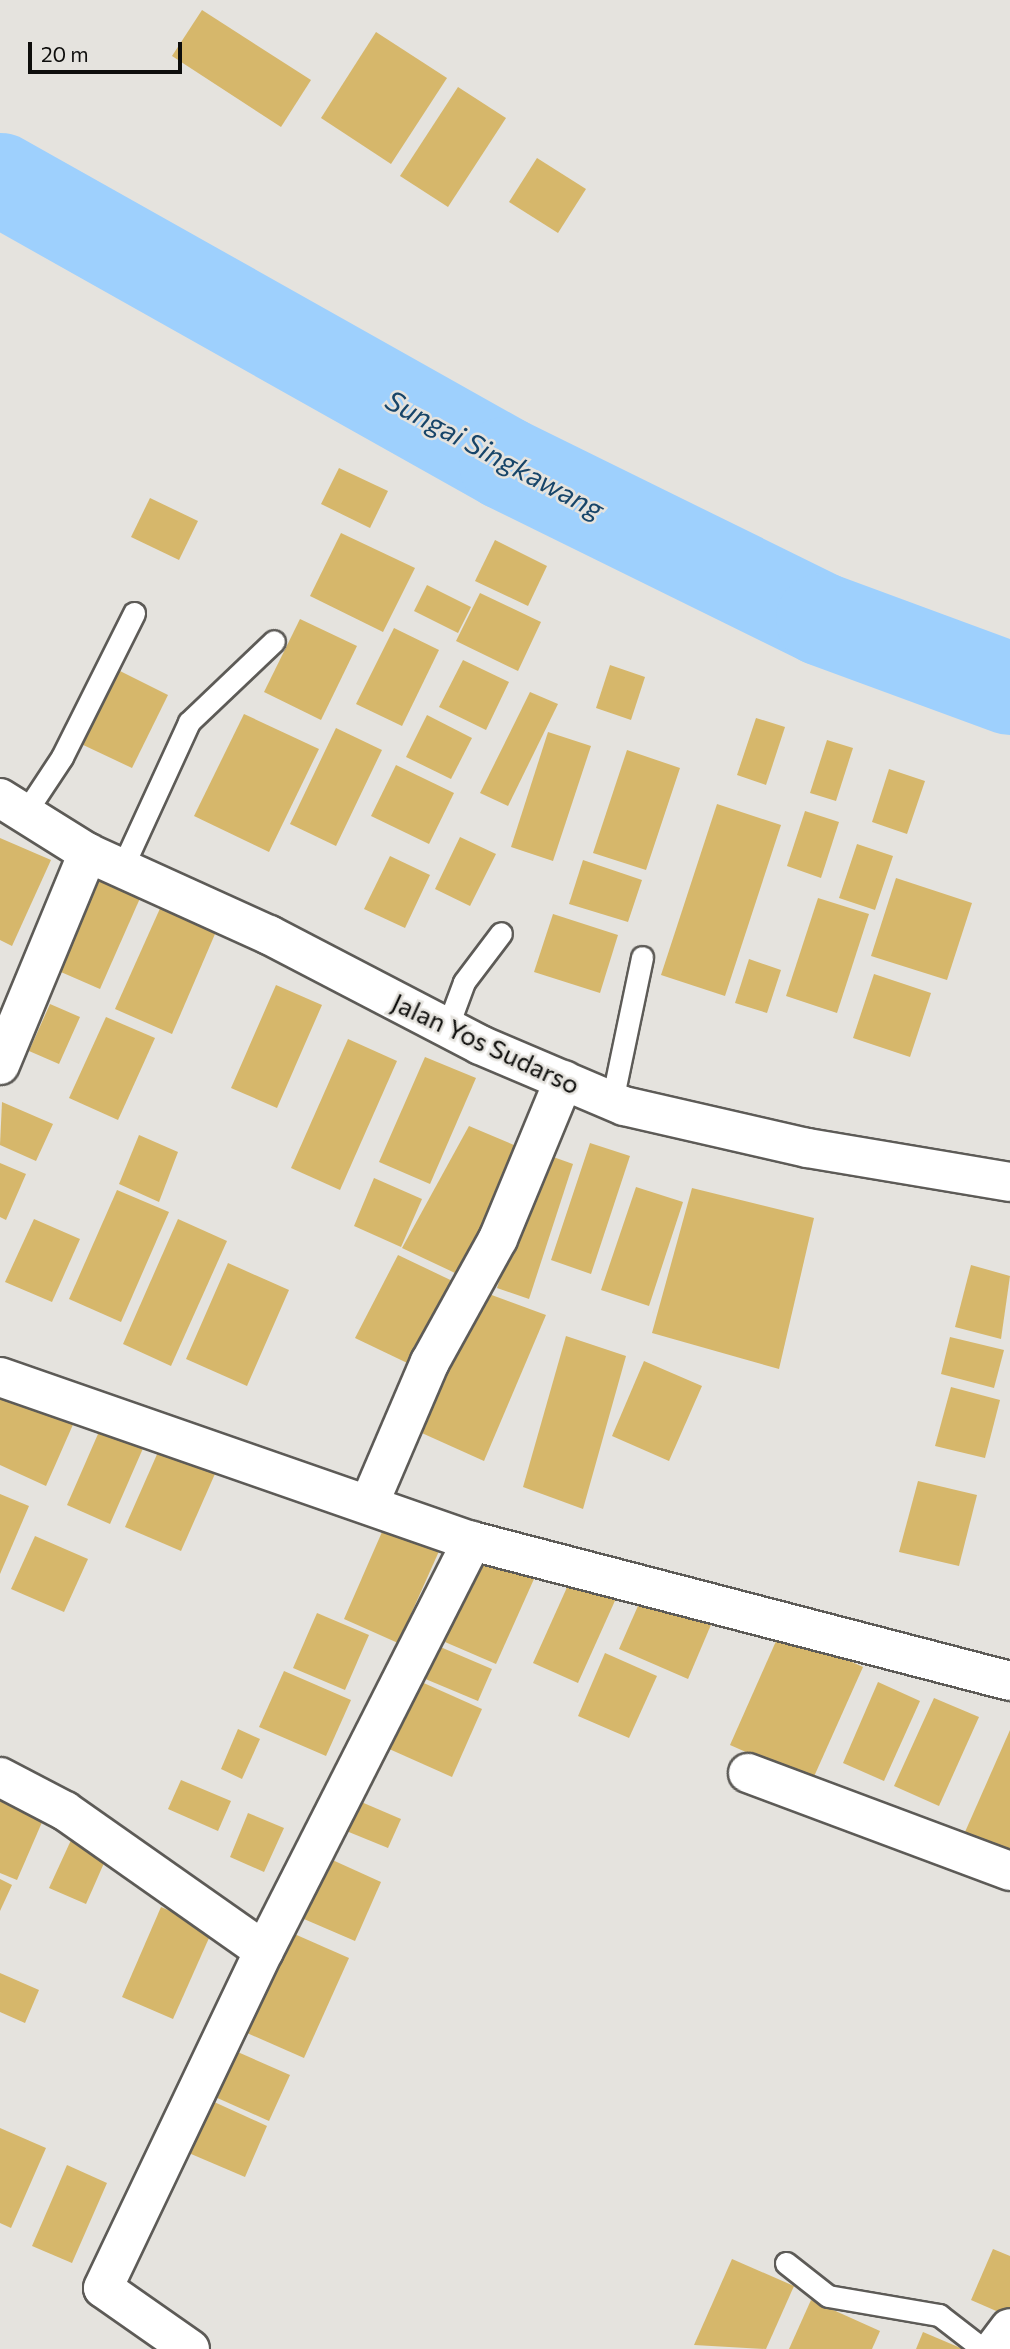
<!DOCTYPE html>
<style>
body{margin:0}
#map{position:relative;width:1010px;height:2349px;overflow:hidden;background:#e5e3de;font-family:Commissioner,sans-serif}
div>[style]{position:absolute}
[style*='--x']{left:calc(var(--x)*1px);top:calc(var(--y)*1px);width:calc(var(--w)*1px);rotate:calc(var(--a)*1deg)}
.river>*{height:93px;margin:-46.5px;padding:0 46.5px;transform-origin:46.5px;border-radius:46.5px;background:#9ed0fd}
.building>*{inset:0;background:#d6b76b}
.roads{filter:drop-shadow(2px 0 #5d5b57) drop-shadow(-2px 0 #5d5b57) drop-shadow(0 2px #5d5b57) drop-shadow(0 -2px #5d5b57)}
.service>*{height:21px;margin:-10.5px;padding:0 10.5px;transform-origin:10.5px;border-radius:10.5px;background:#fff}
.minor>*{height:38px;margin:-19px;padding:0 19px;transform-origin:19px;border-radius:19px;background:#fff}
span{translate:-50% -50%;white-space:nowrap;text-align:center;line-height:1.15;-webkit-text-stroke:5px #e5e3de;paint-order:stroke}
.street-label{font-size:26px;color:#0e0e0c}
.water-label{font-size:28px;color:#174569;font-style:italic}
.scale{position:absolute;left:28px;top:42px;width:154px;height:32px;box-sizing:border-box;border:4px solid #0e0e0c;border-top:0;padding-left:9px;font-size:21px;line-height:24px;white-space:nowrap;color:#0e0e0c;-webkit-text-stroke:5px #e5e3de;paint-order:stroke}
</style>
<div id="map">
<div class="river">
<div style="--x:0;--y:179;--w:579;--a:29.35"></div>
<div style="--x:505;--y:463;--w:353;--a:26.2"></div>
<div style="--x:822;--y:619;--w:200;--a:20.2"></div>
</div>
<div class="building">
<div style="clip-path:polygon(202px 10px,311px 80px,281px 127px,172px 56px)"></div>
<div style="clip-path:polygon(376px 32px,447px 78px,391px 164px,321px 118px)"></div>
<div style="clip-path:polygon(458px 87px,506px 118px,448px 207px,400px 176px)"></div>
<div style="clip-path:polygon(537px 158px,586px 189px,558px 233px,509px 202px)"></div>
<div style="clip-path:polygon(339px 468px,388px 491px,370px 528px,321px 504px)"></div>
<div style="clip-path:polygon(150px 498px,198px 521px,179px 560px,131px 537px)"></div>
<div style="clip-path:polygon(341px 533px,415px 568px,383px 632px,310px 596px)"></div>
<div style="clip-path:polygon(495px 540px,547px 566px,528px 606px,475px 581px)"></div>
<div style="clip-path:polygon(427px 585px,471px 607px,458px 633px,414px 611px)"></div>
<div style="clip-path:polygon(480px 593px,541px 622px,518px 671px,456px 641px)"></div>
<div style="clip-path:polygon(300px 619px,357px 646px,321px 720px,264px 692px)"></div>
<div style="clip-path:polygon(394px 628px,439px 650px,402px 726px,356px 704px)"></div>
<div style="clip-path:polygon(463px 660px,509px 682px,486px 730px,439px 707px)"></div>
<div style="clip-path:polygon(610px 665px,645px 677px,631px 720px,596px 708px)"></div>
<div style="clip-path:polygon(116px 669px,168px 695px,132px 768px,79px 743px)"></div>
<div style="clip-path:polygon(530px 692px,558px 704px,508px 806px,480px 793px)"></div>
<div style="clip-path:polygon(244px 714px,319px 749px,269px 852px,194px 816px)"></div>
<div style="clip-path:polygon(427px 715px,472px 738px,451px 779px,406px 757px)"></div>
<div style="clip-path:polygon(756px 718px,785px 727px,766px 785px,737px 775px)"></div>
<div style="clip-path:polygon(336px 728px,382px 750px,336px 846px,290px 824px)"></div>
<div style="clip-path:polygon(548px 732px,591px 746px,553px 861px,511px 847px)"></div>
<div style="clip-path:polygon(827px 740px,853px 748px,836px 801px,810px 793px)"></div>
<div style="clip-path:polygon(627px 750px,680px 768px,646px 870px,593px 853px)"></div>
<div style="clip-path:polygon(396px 765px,454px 793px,429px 844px,371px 816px)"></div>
<div style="clip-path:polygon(889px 769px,925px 781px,907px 834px,872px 822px)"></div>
<div style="clip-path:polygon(717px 804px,781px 825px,725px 996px,661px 975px)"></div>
<div style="clip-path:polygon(805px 811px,839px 822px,821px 878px,787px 866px)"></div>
<div style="clip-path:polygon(460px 837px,496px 854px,470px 906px,435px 889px)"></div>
<div style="clip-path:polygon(0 838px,51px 860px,12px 946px,0 940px)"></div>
<div style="clip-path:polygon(857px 844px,893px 856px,875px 910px,839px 898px)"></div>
<div style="clip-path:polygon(390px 856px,430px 875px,405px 928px,364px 909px)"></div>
<div style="clip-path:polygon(583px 860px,642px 880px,628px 922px,569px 904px)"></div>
<div style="clip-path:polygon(95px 876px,141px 896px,100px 989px,54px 969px)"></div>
<div style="clip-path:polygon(896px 878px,972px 903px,947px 980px,871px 956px)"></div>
<div style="clip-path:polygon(818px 898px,869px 914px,837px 1013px,786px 996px)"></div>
<div style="clip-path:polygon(162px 904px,218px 927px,172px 1034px,115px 1009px)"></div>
<div style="clip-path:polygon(553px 914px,618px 935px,600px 993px,534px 972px)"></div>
<div style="clip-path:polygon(749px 959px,781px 970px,767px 1013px,735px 1003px)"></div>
<div style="clip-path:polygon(874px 974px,931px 993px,910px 1057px,853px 1038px)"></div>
<div style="clip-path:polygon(276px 985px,322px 1005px,277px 1108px,231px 1088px)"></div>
<div style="clip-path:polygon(50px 1004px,80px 1017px,59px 1064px,29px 1051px)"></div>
<div style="clip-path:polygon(106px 1017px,155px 1038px,118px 1120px,69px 1098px)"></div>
<div style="clip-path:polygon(348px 1039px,397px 1061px,340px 1190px,291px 1168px)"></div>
<div style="clip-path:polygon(425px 1057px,476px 1078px,430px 1184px,379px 1162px)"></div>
<div style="clip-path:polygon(2px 1102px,53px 1124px,36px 1161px,0 1145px)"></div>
<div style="clip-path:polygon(469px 1126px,528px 1151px,472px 1281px,402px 1248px)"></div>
<div style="clip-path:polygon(139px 1135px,178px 1152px,159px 1202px,119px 1184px)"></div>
<div style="clip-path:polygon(590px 1143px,630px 1156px,591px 1274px,551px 1260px)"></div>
<div style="clip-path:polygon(542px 1153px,573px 1164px,529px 1299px,497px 1288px)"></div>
<div style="clip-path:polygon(0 1163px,26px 1174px,6px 1220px,0 1217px)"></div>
<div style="clip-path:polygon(374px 1178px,422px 1199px,401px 1247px,354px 1226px)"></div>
<div style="clip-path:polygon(636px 1187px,683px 1202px,649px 1306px,601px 1290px)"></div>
<div style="clip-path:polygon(692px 1188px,814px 1218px,779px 1369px,652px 1333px)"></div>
<div style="clip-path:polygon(117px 1190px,169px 1212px,121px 1322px,69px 1299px)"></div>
<div style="clip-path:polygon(34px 1219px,80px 1239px,52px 1302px,5px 1282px)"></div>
<div style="clip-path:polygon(178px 1219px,227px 1241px,171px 1366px,123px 1344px)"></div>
<div style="clip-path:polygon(398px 1255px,463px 1286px,424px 1371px,355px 1338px)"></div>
<div style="clip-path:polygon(228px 1263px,289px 1290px,247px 1386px,186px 1359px)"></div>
<div style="clip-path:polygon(971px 1265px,1010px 1276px,1001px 1339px,955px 1327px)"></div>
<div style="clip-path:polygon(470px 1287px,546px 1315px,484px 1461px,404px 1425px)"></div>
<div style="clip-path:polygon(566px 1336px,626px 1356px,583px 1509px,523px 1487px)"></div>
<div style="clip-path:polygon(950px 1337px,1004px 1350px,994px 1388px,941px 1374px)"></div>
<div style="clip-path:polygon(644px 1361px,702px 1386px,669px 1461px,612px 1436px)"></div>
<div style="clip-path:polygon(0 1387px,75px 1420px,46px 1486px,0 1465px)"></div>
<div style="clip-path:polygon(951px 1387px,1000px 1400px,985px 1458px,935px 1446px)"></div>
<div style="clip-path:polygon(105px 1418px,148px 1437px,110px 1524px,67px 1505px)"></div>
<div style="clip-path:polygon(162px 1443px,218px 1467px,181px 1551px,125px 1527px)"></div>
<div style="clip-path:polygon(918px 1481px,977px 1495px,959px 1566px,899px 1552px)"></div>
<div style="clip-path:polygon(0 1494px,29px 1506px,0 1574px)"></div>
<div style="clip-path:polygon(389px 1516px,444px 1540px,398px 1643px,344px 1619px)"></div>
<div style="clip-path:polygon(35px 1536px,88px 1559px,64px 1612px,11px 1589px)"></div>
<div style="clip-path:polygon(486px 1548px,538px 1570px,496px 1664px,445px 1642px)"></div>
<div style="clip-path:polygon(573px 1574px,618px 1594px,578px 1683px,533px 1663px)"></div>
<div style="clip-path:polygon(645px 1590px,713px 1620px,688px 1679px,619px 1649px)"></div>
<div style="clip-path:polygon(317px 1613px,369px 1635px,345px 1690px,293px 1668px)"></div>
<div style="clip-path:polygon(781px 1630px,863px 1667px,812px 1781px,730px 1745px)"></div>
<div style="clip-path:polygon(438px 1646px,492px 1669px,478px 1701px,423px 1678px)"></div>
<div style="clip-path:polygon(605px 1653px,657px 1676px,629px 1738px,578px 1716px)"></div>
<div style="clip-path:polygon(284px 1671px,351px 1700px,326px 1756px,259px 1727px)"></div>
<div style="clip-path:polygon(408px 1676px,482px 1709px,452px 1777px,378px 1744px)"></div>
<div style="clip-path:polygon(878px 1682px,920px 1701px,884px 1781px,843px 1763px)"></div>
<div style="clip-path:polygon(934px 1698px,979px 1717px,939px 1806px,894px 1786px)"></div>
<div style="clip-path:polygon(238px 1729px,260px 1739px,242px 1779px,221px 1769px)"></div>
<div style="clip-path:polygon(1010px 1730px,1010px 1852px,965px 1832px)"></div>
<div style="clip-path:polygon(181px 1780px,231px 1801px,218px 1831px,168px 1809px)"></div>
<div style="clip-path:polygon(0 1793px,46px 1813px,17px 1880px,0 1873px)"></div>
<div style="clip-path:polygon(352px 1798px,401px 1819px,388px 1848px,339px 1828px)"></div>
<div style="clip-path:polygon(248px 1813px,284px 1828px,264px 1872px,230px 1857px)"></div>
<div style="clip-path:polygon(72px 1838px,108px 1854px,86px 1904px,49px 1888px)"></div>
<div style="clip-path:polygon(317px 1853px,381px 1882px,355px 1941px,290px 1913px)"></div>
<div style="clip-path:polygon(0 1879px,12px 1885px,0 1911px)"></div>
<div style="clip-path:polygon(161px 1907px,213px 1929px,173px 2019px,122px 1997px)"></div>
<div style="clip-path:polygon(283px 1929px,349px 1958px,304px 2058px,238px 2029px)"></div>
<div style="clip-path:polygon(0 1973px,39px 1990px,25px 2023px,0 2012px)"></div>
<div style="clip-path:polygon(224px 2046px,290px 2075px,269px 2121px,204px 2092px)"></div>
<div style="clip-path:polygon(201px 2096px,267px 2126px,245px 2177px,177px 2148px)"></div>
<div style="clip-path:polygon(0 2128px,46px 2148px,11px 2228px,0 2223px)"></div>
<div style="clip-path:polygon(67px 2165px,107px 2183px,72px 2263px,32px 2246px)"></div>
<div style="clip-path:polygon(993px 2249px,1010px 2256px,1010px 2317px,971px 2300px)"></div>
<div style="clip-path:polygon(732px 2259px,794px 2286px,766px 2349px,694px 2345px)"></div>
<div style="clip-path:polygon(811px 2300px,880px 2331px,872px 2349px,789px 2349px)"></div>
<div style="clip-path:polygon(923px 2332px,963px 2349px,916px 2349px)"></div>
</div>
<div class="roads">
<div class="service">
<div style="--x:25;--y:813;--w:67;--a:-56.5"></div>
<div style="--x:62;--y:757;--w:161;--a:-63.4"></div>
<div style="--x:122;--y:868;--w:161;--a:-65.3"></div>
<div style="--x:189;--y:722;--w:117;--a:-43.6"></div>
<div style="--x:447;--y:1028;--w:49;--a:-69.7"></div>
<div style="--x:464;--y:982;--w:61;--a:-52.9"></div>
<div style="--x:612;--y:1101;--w:147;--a:-78.2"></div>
<div style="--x:786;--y:2263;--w:53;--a:38.2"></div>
<div style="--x:828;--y:2296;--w:113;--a:9.7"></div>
<div style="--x:939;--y:2315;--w:56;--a:37.7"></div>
</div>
<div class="minor">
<div style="--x:0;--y:798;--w:104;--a:32"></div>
<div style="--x:88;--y:853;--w:199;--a:24.4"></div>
<div style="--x:269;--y:935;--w:238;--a:27.5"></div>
<div style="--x:480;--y:1045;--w:156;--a:23"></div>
<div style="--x:624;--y:1106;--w:188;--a:12.9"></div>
<div style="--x:807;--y:1148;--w:206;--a:9.5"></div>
<div style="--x:0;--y:1065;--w:230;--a:-67.5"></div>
<div style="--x:0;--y:1377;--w:500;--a:19.2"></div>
<div style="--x:369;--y:1504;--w:155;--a:-66.8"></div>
<div style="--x:430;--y:1362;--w:141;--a:-61.1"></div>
<div style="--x:498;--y:1239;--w:172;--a:-67.5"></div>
<div style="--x:748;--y:1773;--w:280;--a:20.5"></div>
<div style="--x:0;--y:1777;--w:73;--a:27.6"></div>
<div style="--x:65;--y:1811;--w:243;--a:35.1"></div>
<div style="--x:264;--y:1951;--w:460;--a:-63.1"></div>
<div style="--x:472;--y:1541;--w:556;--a:14.59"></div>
<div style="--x:190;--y:2349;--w:106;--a:-145"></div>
<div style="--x:103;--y:2288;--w:373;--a:-64.5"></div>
<div style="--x:994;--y:2349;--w:26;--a:-53"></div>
</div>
</div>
<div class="street-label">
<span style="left:486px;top:1043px;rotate:25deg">Jalan Yos Sudarso</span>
</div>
<div class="water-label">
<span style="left:495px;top:454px;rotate:28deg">Sungai Singkawang</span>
</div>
<div class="scale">20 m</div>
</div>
